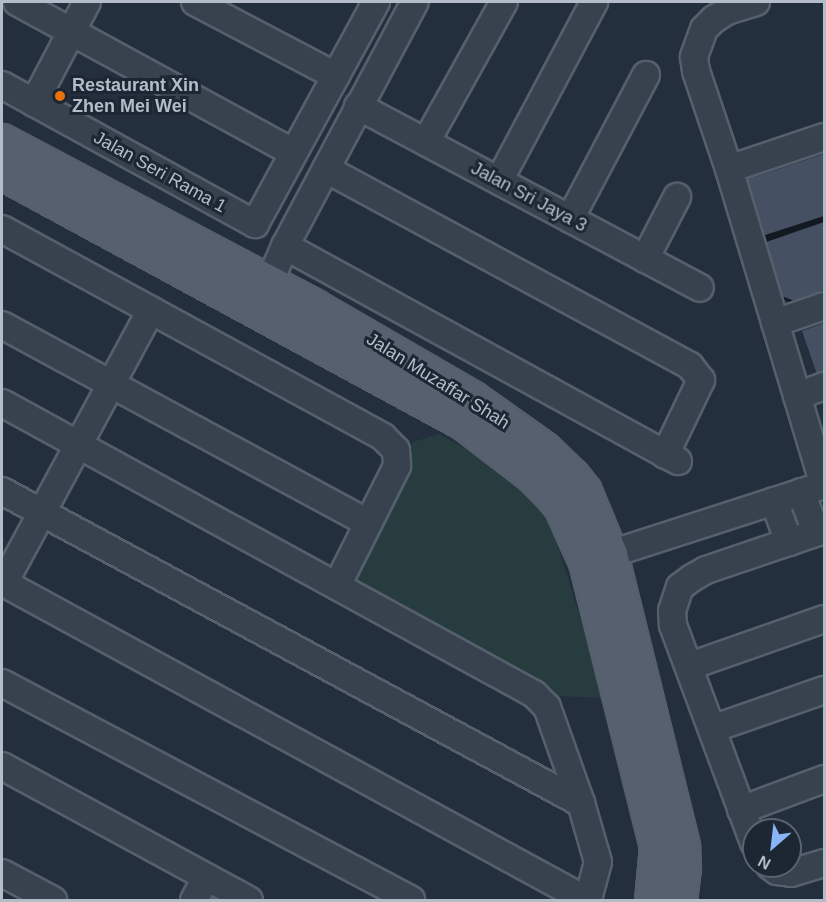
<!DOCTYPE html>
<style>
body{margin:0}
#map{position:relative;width:826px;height:902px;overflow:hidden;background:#242f3e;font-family:Helvetica,sans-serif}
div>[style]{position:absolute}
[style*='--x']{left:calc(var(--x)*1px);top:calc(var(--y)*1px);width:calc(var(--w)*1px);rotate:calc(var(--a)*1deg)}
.green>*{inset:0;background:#263c3f}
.shadow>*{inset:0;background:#0007}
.building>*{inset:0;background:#455162}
.roads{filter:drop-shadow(2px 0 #565f6c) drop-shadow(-2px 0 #565f6c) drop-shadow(0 2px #565f6c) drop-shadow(0 -2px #565f6c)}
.minor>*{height:26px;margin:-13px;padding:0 13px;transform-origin:13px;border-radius:13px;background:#38414e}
.major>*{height:33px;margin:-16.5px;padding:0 16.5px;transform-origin:16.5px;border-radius:16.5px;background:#56606e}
.dots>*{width:16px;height:16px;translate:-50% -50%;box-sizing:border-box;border:3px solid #1d2633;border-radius:50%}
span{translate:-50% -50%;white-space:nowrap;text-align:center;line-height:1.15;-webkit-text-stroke:6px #1d2633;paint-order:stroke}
.poi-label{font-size:18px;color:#b4bcc9;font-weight:700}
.left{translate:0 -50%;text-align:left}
.street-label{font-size:18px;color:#b4bcc9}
.frame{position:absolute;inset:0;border:3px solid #b4bcc9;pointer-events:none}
.north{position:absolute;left:742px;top:818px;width:60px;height:60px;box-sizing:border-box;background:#1d2633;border:2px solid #59626f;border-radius:50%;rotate:208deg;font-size:16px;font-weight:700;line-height:24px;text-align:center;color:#b4bcc9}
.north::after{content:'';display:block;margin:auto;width:21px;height:27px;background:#8ab4f8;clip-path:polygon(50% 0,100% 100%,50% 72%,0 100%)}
</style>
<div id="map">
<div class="green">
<div style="clip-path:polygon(439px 434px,504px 469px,551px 524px,605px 698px,558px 696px,344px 579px,413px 442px)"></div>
</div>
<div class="shadow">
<div style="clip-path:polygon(824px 156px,824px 299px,802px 307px,783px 299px,776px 292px,758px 237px,749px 180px)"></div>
<div style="clip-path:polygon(824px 325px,824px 385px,804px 332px)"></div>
</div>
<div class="building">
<div style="clip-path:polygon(824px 154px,824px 216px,756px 238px,742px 195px,748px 179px)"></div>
<div style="clip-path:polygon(824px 222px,824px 290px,794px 301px,775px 293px,758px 245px)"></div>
<div style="clip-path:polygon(824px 323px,824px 381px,820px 383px,802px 331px)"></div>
</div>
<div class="roads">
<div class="minor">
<div style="--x:17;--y:2;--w:315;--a:28.6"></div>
<div style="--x:195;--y:2;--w:159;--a:27.7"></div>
<div style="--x:756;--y:2;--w:30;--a:163"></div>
<div style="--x:727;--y:11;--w:15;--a:148"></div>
<div style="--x:714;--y:19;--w:14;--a:135"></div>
<div style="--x:704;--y:29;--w:30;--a:110"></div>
<div style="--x:694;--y:57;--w:14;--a:82"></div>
<div style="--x:696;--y:71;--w:103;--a:71.4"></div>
<div style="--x:729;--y:169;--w:330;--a:73.3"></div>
<div style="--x:2;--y:85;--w:289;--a:28.8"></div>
<div style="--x:255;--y:224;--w:253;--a:-61.4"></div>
<div style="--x:34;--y:103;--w:114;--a:-62.3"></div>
<div style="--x:358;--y:106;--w:387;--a:28"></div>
<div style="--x:426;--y:142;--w:160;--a:-60.9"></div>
<div style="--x:326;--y:169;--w:414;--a:28.4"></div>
<div style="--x:690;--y:366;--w:18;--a:52"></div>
<div style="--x:701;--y:380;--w:83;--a:115.6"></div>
<div style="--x:729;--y:169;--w:100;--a:-18.6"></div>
<div style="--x:499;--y:181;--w:203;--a:-62"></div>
<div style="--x:570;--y:219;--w:163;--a:-62.2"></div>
<div style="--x:2;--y:229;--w:434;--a:28.6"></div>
<div style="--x:383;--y:437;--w:18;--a:45"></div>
<div style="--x:396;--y:450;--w:16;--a:86"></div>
<div style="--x:397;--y:466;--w:134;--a:116.6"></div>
<div style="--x:285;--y:246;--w:448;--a:28.7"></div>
<div style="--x:645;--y:259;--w:70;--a:-62.7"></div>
<div style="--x:262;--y:299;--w:58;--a:-66.5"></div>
<div style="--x:285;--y:246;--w:276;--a:-62"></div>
<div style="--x:775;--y:323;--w:52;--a:-19.1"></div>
<div style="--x:2;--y:325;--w:416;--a:28.4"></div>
<div style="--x:797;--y:396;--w:29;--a:-20"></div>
<div style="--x:2;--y:403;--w:606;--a:28.68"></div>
<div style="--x:534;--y:694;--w:18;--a:45"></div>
<div style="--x:547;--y:707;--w:102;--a:70.5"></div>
<div style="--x:581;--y:803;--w:61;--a:73.9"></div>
<div style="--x:598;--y:862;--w:39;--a:105"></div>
<div style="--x:2;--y:491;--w:658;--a:28.32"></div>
<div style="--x:801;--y:492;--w:43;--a:69.4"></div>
<div style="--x:774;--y:501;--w:44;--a:69.9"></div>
<div style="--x:592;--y:560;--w:244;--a:-17.9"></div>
<div style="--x:2;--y:582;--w:665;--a:28.57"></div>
<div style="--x:4;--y:583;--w:310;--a:-61.7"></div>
<div style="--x:690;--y:666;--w:142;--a:-19.3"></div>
<div style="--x:2;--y:683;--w:463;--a:27.9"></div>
<div style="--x:712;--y:729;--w:119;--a:-19.2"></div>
<div style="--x:2;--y:766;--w:281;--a:28.5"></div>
<div style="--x:741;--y:810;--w:89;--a:-20.5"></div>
<div style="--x:754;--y:843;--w:233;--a:-110.4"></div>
<div style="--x:673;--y:625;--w:14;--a:-94"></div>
<div style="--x:672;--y:611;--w:25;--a:-72"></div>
<div style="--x:680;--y:587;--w:15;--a:-37"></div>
<div style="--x:692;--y:578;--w:16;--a:-30"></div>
<div style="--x:706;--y:570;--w:125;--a:-18.7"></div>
<div style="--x:770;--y:866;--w:9;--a:36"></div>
<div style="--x:777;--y:871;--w:14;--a:8"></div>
<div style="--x:791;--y:873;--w:34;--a:-17"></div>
<div style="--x:2;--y:873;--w:58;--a:27.9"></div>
<div style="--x:194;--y:900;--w:25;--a:-61"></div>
</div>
<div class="major">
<div style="--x:2;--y:141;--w:354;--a:27.9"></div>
<div style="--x:315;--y:307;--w:181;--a:30.1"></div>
<div style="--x:472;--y:398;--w:88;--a:35.3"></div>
<div style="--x:544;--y:449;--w:39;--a:44"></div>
<div style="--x:572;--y:476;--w:19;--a:51"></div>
<div style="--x:584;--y:491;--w:68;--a:67.6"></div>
<div style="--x:610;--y:554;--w:301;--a:76.1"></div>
<div style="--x:682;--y:846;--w:22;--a:87"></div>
<div style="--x:683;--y:868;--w:32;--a:97"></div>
<div style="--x:2;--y:172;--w:524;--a:28.47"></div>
<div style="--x:463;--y:422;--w:87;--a:37.5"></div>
<div style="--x:532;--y:475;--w:23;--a:45"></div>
<div style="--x:548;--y:491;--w:20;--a:49"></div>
<div style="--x:561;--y:506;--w:61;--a:65.9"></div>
<div style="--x:586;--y:562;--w:293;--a:76"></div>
<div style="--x:657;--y:846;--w:54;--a:95.3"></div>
</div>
</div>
<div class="dots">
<div style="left:60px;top:96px;background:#e8710a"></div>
</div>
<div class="poi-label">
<span class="left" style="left:72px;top:96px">Restaurant Xin<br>Zhen Mei Wei</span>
</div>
<div class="street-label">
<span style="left:160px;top:172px;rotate:29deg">Jalan Seri Rama 1</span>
<span style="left:529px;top:197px;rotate:28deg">Jalan Sri Jaya 3</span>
<span style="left:438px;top:381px;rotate:32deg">Jalan Muzaffar Shah</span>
</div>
<div class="frame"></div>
<div class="north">N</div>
</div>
